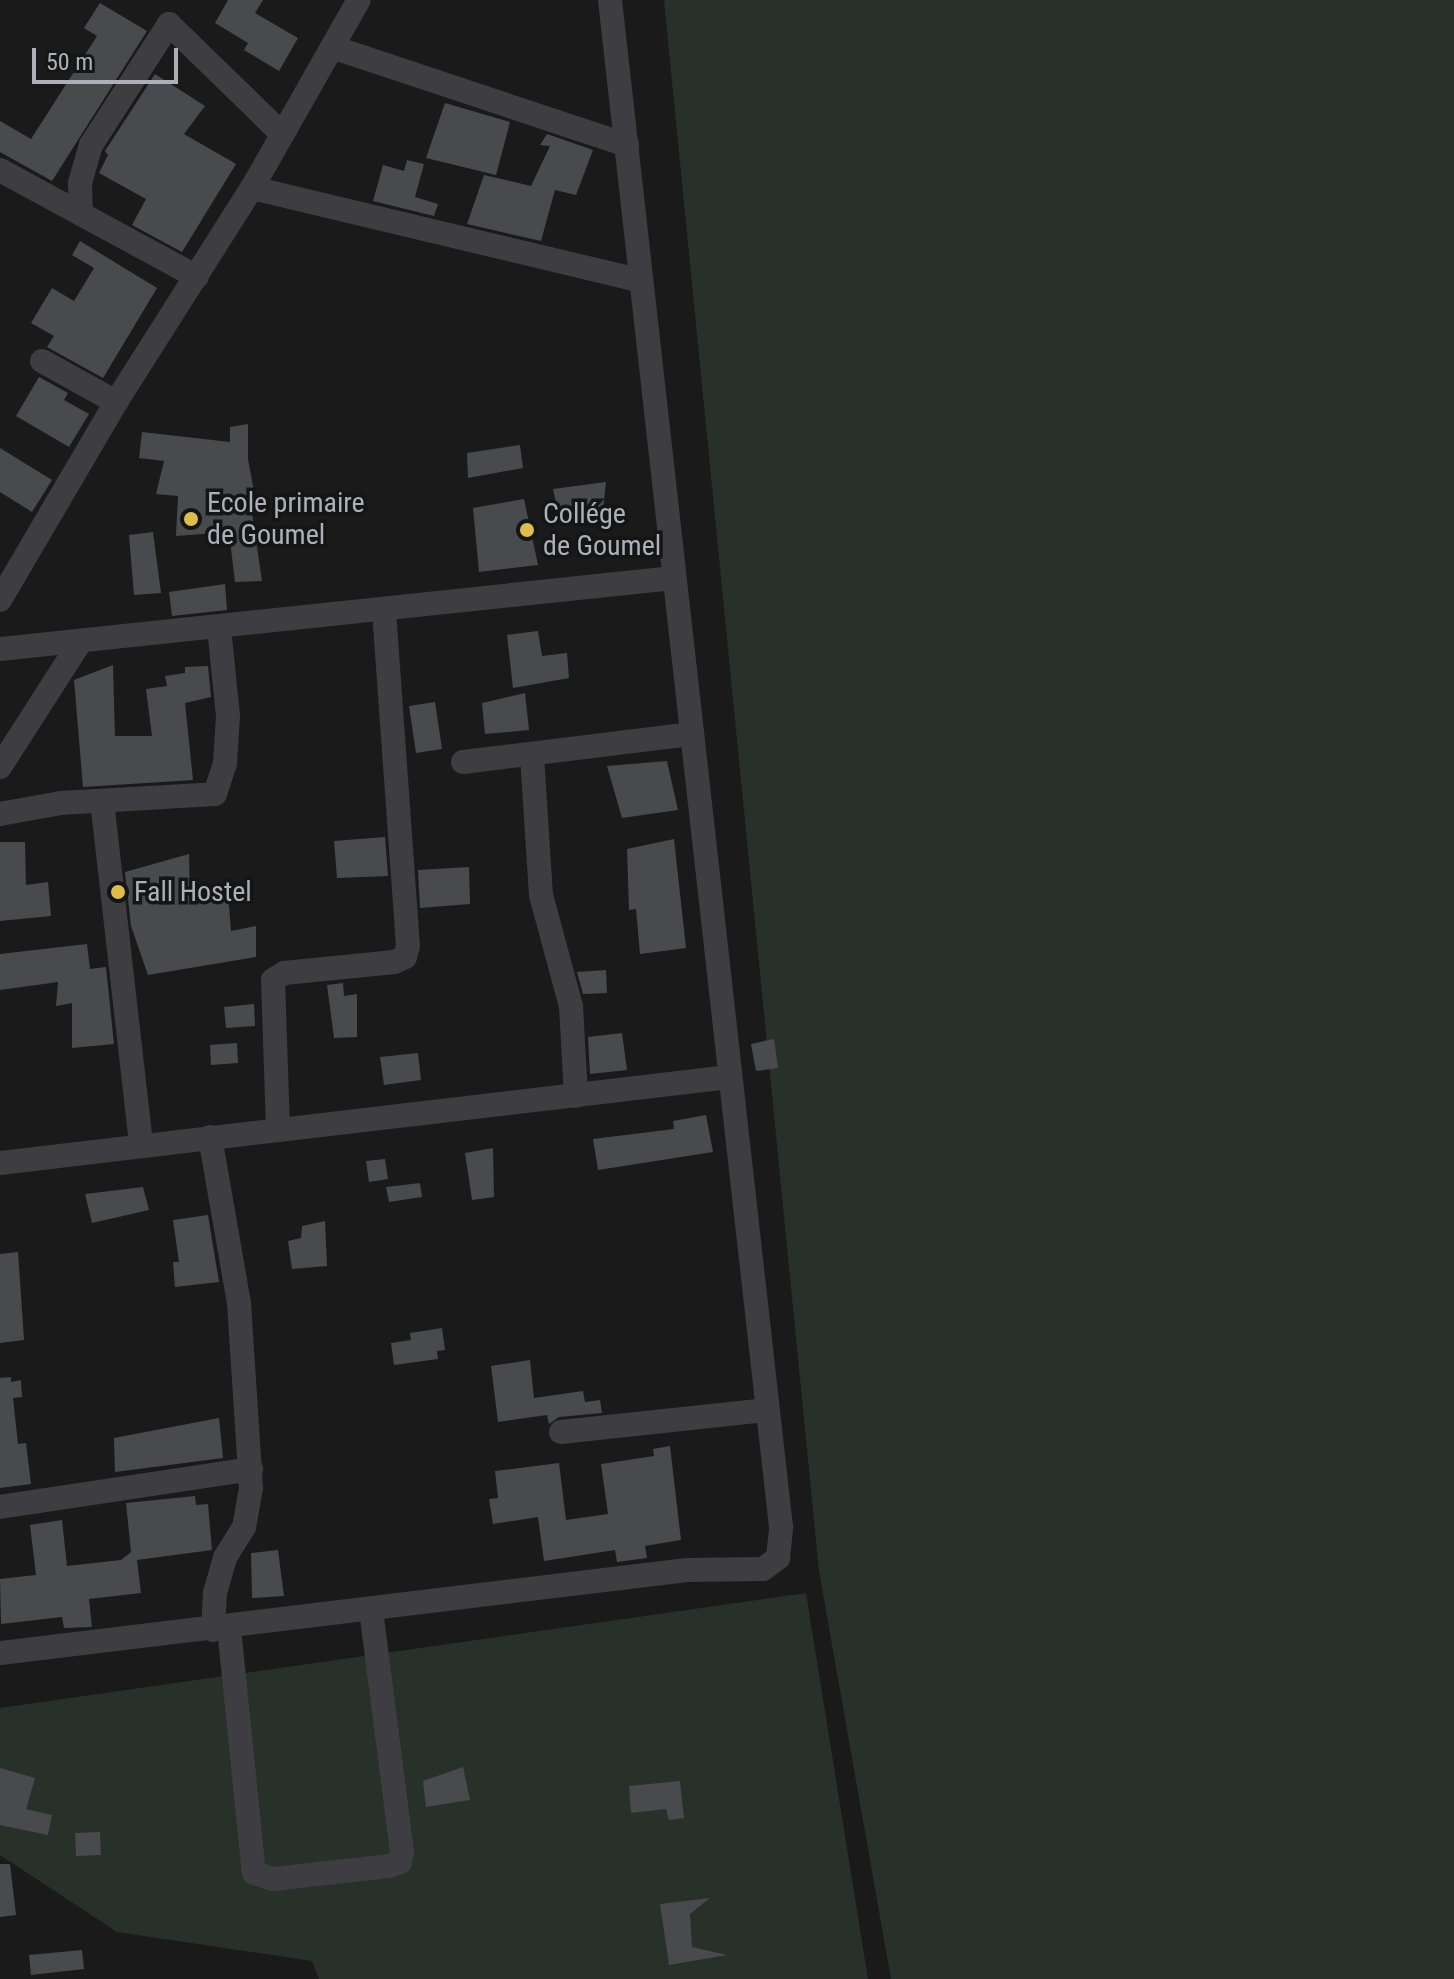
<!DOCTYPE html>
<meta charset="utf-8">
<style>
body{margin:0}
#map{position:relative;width:1454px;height:1979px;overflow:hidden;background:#1a1a1b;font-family:"Roboto Condensed",sans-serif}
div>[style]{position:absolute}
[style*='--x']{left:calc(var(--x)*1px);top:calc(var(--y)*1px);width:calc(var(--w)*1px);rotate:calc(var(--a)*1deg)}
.green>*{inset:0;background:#28302a}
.building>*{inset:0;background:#494a4d}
.minor>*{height:24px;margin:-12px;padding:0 12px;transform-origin:12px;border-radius:12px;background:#3d3d42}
.dots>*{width:22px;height:22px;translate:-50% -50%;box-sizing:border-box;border:4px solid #151516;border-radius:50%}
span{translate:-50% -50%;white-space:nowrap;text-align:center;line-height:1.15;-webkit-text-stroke:7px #151516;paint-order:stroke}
.poi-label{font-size:28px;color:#aeb0b9}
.left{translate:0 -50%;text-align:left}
.scale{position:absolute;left:32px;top:48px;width:146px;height:36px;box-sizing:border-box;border:4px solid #aeb0b9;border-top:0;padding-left:10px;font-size:24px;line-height:28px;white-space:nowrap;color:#aeb0b9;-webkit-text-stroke:6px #151516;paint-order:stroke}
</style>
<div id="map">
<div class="green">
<div style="clip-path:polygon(664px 0,1454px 0,1454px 1979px,891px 1979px,819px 1571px)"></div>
<div style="clip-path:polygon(806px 1593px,868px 1979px,319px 1979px,312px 1961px,117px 1932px,0 1855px,0 1708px)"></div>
</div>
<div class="building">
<div style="clip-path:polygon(228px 0,263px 0,255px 13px,298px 38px,279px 71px,244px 50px,248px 43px,215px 23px)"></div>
<div style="clip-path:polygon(100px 3px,147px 31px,52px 181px,0 152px,0 121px,31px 139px,97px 36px,84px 28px)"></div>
<div style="clip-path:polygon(155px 74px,205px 106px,184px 134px,236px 164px,182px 252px,132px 225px,146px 199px,99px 173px,108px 155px,105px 151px)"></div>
<div style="clip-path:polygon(445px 103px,510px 122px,496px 175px,426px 158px)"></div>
<div style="clip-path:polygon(547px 134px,593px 150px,576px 195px,555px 190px,541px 241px,467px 224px,484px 175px,531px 186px,550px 146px,540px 145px)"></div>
<div style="clip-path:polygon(407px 160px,424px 164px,415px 197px,438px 204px,434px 216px,373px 201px,383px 165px,404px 171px)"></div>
<div style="clip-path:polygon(80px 241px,157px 288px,103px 378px,47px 347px,54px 336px,31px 323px,52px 288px,74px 301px,94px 268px,72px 255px)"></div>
<div style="clip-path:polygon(39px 377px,68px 393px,64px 400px,89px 414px,69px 447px,16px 416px)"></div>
<div style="clip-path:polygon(248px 424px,248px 459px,258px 513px,252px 513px,262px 581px,235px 582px,229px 532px,176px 536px,178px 496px,156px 494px,164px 461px,139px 458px,142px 432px,230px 442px,230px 427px)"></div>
<div style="clip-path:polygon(520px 445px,523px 468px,468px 478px,467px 453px)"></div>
<div style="clip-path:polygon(0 448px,52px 480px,32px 512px,0 492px)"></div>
<div style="clip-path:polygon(606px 482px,603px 510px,558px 513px,553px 489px)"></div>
<div style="clip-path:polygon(524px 499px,538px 565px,479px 572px,473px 508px)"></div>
<div style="clip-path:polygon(153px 532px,161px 593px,134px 595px,129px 535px)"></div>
<div style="clip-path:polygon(225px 584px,227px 610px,172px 616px,169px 592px)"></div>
<div style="clip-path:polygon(538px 631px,542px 656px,567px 653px,569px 678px,513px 688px,507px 635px)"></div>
<div style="clip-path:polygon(113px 665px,115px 736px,152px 736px,146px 689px,167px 686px,165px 676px,185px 673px,185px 667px,208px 666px,211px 697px,185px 703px,193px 780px,83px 787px,74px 680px)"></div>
<div style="clip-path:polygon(525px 693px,529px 730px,485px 734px,482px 703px)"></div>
<div style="clip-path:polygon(435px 702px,442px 749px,416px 753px,409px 706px)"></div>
<div style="clip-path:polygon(667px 761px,678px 810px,622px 818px,607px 766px)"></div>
<div style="clip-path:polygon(385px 837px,388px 876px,337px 878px,334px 841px)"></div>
<div style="clip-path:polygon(674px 839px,686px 948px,640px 954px,636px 909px,629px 910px,627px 849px)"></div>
<div style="clip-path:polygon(0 842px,25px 842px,26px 885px,48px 882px,51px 916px,0 921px)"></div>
<div style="clip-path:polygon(189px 854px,190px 896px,228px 893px,231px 931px,256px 926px,256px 957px,148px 975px,131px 926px,125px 872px)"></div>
<div style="clip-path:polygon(469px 867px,470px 904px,420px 908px,418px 870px)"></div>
<div style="clip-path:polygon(87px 944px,90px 969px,106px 967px,114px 1044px,72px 1048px,72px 1003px,56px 1006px,58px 982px,0 990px,0 954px)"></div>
<div style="clip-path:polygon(606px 970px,607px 993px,583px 994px,577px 972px)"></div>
<div style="clip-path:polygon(343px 983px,344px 996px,357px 994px,357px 1037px,334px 1038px,327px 985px)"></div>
<div style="clip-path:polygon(254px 1004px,255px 1026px,226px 1028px,224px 1007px)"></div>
<div style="clip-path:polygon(622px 1033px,627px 1070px,590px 1074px,588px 1037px)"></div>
<div style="clip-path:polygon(774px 1039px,778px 1068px,756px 1071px,751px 1044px)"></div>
<div style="clip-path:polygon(237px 1043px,238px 1063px,211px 1065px,210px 1045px)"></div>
<div style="clip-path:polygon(418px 1053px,421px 1080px,384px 1085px,380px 1057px)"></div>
<div style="clip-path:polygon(706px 1115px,713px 1152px,598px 1170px,593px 1139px,674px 1129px,673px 1121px)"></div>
<div style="clip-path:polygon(493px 1148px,494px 1197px,472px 1200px,465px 1153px)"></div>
<div style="clip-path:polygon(385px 1159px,388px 1179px,369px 1182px,366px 1161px)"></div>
<div style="clip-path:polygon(420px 1183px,422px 1197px,389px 1202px,386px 1187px)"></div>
<div style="clip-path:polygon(143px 1187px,149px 1210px,92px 1223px,85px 1194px)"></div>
<div style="clip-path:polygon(208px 1215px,219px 1282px,175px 1287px,173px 1262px,179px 1262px,173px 1220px)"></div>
<div style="clip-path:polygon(325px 1221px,327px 1266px,292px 1269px,288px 1241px,301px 1238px,302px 1226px)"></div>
<div style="clip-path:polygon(18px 1252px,24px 1340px,0 1343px,0 1254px)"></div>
<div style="clip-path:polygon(442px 1328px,445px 1350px,437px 1351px,438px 1359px,394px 1365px,391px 1343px,411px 1340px,410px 1333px)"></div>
<div style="clip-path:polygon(530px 1360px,534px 1398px,583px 1391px,585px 1402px,600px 1400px,602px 1413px,559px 1417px,549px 1424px,547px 1415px,498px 1422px,491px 1366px)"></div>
<div style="clip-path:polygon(11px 1377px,11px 1382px,21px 1380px,22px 1397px,13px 1398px,18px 1444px,26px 1443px,31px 1484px,0 1488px,0 1378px)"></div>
<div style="clip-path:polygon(219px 1418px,223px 1458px,115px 1472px,114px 1438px)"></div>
<div style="clip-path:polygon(670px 1446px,681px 1540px,645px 1546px,647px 1558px,617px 1562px,615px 1550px,544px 1561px,538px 1517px,493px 1524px,489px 1499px,498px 1498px,495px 1471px,559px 1463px,566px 1520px,608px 1514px,601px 1464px,654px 1456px,653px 1449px)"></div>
<div style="clip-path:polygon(195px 1496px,196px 1505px,208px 1504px,212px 1550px,137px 1560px,141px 1593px,89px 1599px,92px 1627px,64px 1628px,62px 1617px,1px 1624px,0 1579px,36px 1575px,30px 1525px,62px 1520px,67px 1566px,121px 1560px,131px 1552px,126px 1503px)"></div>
<div style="clip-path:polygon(278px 1550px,284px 1596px,252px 1598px,251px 1553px)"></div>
<div style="clip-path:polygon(463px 1767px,470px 1800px,426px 1807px,423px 1781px)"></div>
<div style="clip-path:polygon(0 1768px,35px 1778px,26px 1809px,52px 1815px,48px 1835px,0 1825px)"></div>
<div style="clip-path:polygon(680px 1781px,684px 1818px,669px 1820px,666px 1809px,631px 1813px,629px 1786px)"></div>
<div style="clip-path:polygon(100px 1832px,101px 1855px,76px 1856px,75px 1833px)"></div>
<div style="clip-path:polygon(0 1864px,10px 1864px,16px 1915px,0 1917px)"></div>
<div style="clip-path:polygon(710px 1898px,690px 1914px,692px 1947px,727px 1955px,669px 1965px,660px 1904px)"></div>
<div style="clip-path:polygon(82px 1950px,84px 1969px,31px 1975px,29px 1955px)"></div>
</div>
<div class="minor">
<div style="--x:335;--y:48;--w:308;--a:18.4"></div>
<div style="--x:0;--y:170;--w:224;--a:28.5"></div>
<div style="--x:252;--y:188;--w:398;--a:13.4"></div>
<div style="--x:81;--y:214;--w:31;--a:-92"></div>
<div style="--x:80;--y:183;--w:40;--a:-74"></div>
<div style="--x:91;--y:145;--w:144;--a:-57.2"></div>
<div style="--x:169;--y:24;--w:158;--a:44.2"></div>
<div style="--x:42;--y:361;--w:85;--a:29"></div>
<div style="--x:0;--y:600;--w:229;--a:-59.6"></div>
<div style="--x:116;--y:402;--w:254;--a:-57.6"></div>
<div style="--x:252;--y:188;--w:216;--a:-60.4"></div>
<div style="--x:0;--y:649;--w:677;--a:-6.02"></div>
<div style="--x:532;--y:756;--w:139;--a:86.3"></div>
<div style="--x:541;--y:895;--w:115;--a:74.9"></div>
<div style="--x:571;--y:1006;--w:90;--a:86.8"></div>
<div style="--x:463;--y:762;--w:231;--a:-7"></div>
<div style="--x:0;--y:767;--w:150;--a:-57.3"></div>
<div style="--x:102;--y:801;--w:346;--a:83.5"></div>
<div style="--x:0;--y:814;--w:62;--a:-10.2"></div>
<div style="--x:61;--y:803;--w:154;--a:-3.3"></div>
<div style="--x:215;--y:794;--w:32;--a:-72"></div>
<div style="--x:225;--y:764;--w:48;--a:-86.4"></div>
<div style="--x:228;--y:716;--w:88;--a:-95.8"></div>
<div style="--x:278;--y:1130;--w:150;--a:-91.9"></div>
<div style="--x:273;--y:980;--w:13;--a:-32"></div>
<div style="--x:284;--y:973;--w:111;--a:-5.7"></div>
<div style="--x:394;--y:962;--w:12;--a:-24"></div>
<div style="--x:405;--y:957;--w:11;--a:-75"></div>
<div style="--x:408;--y:946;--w:336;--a:-94.1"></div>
<div style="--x:210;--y:1137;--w:169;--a:80.1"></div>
<div style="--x:239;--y:1303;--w:185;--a:86.3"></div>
<div style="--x:251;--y:1488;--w:40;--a:100"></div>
<div style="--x:244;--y:1527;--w:36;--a:122"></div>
<div style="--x:225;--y:1558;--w:35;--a:106"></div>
<div style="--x:215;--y:1592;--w:38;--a:93"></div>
<div style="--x:0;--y:1163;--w:734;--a:-6.73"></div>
<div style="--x:561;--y:1432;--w:206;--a:-6.1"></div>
<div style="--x:0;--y:1507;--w:254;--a:-8.6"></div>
<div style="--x:229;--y:1628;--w:246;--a:84.2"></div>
<div style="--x:254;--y:1873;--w:20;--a:18"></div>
<div style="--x:273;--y:1879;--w:117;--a:-6.4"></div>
<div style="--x:389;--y:1866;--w:12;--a:-20"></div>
<div style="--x:400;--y:1862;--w:10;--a:-79"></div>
<div style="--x:402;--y:1852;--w:243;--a:-97.3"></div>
<div style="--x:0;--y:1653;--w:692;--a:-6.89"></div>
<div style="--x:687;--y:1570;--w:76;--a:-0.8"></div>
<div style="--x:763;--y:1569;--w:19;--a:-36"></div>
<div style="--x:778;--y:1558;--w:31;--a:-84"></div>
<div style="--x:781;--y:1527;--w:1537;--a:-96.39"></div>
</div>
<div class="dots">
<div style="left:191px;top:519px;background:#ddbd50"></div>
<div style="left:527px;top:530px;background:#ddbd50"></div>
<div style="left:118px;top:892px;background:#ddbd50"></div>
</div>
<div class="poi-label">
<span class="left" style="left:207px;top:519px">Ecole primaire<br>de Goumel</span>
<span class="left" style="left:543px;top:530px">Collége<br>de Goumel</span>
<span class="left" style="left:134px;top:892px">Fall Hostel</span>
</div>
<div class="scale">50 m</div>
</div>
